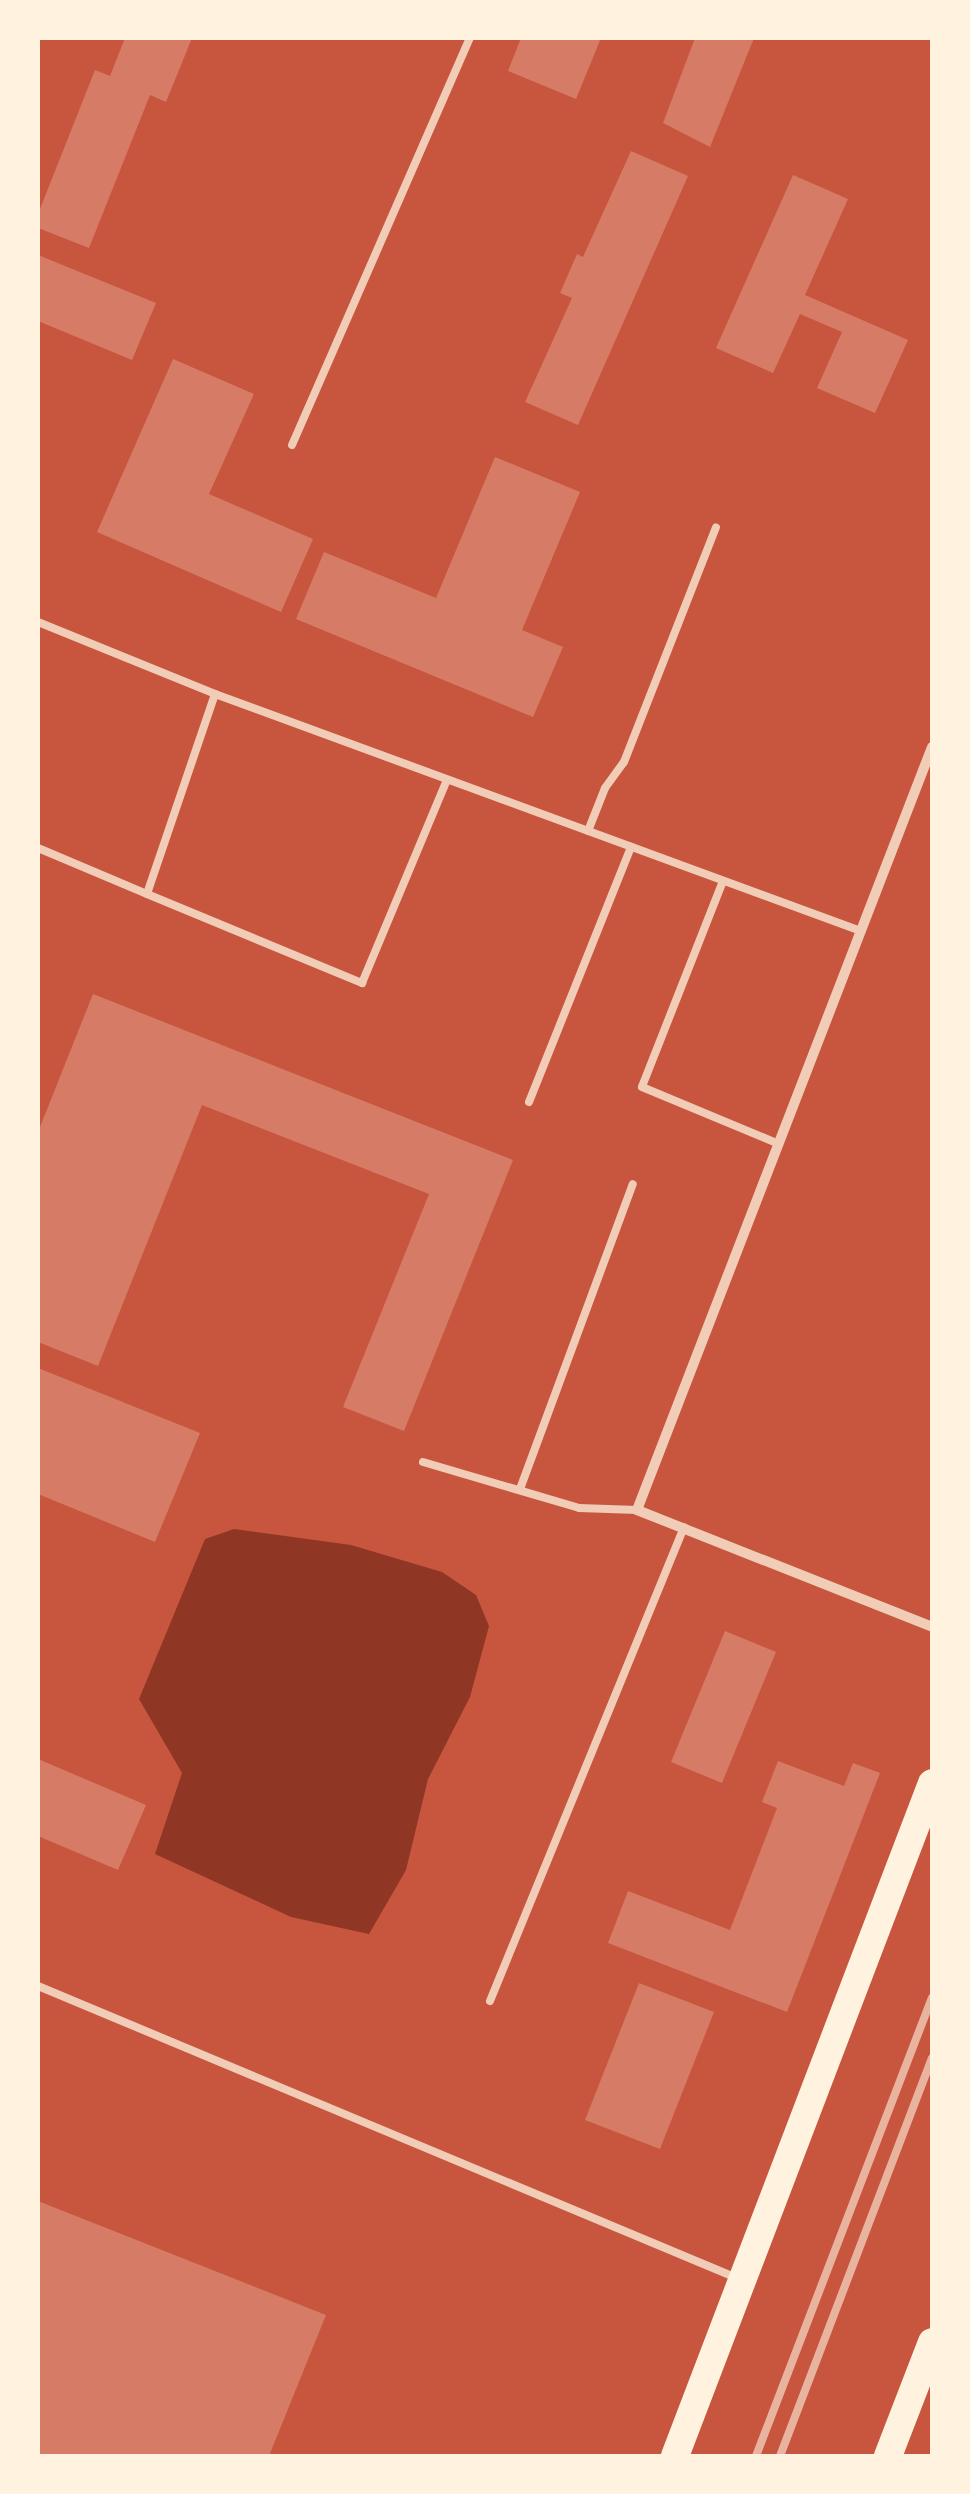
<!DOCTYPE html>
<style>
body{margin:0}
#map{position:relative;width:970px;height:2494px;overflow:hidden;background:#c8553d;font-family:"Noto Sans",sans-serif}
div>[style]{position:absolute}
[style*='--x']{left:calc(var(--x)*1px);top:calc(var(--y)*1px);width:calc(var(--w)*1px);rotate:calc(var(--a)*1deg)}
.water>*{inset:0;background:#8f3625}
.building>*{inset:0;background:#d67c66}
.service>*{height:8px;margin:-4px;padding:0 4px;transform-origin:4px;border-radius:4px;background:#f1ccb7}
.minor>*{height:10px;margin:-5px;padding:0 5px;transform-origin:5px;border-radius:5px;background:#f1ccb7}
.trunk>*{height:28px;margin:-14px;padding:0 14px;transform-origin:14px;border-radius:14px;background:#fff3e0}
.rail>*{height:8px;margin:-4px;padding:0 4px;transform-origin:4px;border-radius:4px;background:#e9b49f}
span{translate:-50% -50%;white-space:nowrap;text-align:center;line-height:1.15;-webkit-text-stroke:10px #fff3e0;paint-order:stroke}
.frame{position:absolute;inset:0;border:40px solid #fff3e0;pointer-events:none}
</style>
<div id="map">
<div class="water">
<div style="clip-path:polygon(234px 1529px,351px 1545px,442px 1572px,476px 1595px,489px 1626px,470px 1697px,428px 1779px,406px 1870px,369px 1934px,291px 1917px,155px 1854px,182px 1773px,139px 1699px,205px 1539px)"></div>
</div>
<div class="building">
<div style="clip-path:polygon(125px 38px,192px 38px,166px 102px,150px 95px,89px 248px,38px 228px,38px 214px,95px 70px,110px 76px)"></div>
<div style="clip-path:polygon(521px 38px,601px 38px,576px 99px,508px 71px)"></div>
<div style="clip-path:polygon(695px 38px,754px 38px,710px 147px,663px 123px)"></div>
<div style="clip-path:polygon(631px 151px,688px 176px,578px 425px,525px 402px,572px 298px,560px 293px,577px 254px,583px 257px)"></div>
<div style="clip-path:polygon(793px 175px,848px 199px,805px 295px,908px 340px,875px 413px,817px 388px,842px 332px,800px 314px,773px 373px,716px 348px)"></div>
<div style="clip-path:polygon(38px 255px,156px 303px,132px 360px,38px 321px)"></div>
<div style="clip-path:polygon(173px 359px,254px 394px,209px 494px,313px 539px,281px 612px,97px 532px)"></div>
<div style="clip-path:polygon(495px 457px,580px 492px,522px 630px,563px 647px,533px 717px,296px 619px,324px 552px,436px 598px)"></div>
<div style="clip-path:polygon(93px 994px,513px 1160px,404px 1431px,343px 1407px,429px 1194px,202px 1105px,98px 1366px,38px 1342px,38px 1132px)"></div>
<div style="clip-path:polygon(38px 1368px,200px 1433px,155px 1542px,38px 1494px)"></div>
<div style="clip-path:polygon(725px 1631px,776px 1652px,722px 1783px,671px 1762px)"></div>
<div style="clip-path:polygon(38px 1759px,146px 1805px,118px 1870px,38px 1836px)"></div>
<div style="clip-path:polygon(778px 1761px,844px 1786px,853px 1763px,880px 1773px,787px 2012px,608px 1943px,628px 1891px,730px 1930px,777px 1808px,762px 1802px)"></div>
<div style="clip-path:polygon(639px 1983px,714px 2012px,660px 2149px,585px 2120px)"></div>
<div style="clip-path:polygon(38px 2201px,326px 2315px,269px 2456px,38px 2456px)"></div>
</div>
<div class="service">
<div style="--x:292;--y:445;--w:444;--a:-66.4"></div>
<div style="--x:38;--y:622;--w:191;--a:22.1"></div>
<div style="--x:215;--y:694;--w:688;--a:20.15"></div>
<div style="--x:215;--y:694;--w:211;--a:108.8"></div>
<div style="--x:147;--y:894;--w:233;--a:22.5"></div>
<div style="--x:362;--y:983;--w:220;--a:-67.3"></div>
<div style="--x:588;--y:831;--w:46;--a:-68.4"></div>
<div style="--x:605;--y:788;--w:32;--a:-54"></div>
<div style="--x:624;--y:762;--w:252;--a:-68.6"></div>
<div style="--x:38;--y:848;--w:118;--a:22.9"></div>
<div style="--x:723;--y:881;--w:221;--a:111.5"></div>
<div style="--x:642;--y:1087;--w:148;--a:22.6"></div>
<div style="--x:529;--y:1102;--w:275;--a:-68.2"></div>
<div style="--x:423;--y:1462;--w:163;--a:16.4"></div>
<div style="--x:579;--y:1508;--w:58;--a:2"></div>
<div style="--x:520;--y:1489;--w:325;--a:-69.7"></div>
<div style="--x:38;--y:1986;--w:760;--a:22.68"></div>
<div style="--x:490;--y:2001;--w:512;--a:-67.74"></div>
</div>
<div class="minor">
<div style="--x:932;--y:747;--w:818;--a:111.14"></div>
<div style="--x:637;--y:1510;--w:317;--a:21.6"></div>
</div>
<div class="trunk">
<div style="--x:675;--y:2456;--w:720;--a:-69.1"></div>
<div style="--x:888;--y:2456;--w:122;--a:-68.9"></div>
</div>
<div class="rail">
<div style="--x:756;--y:2456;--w:491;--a:-69"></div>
<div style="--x:780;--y:2456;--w:426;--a:-69.1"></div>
</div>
<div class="frame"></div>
</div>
